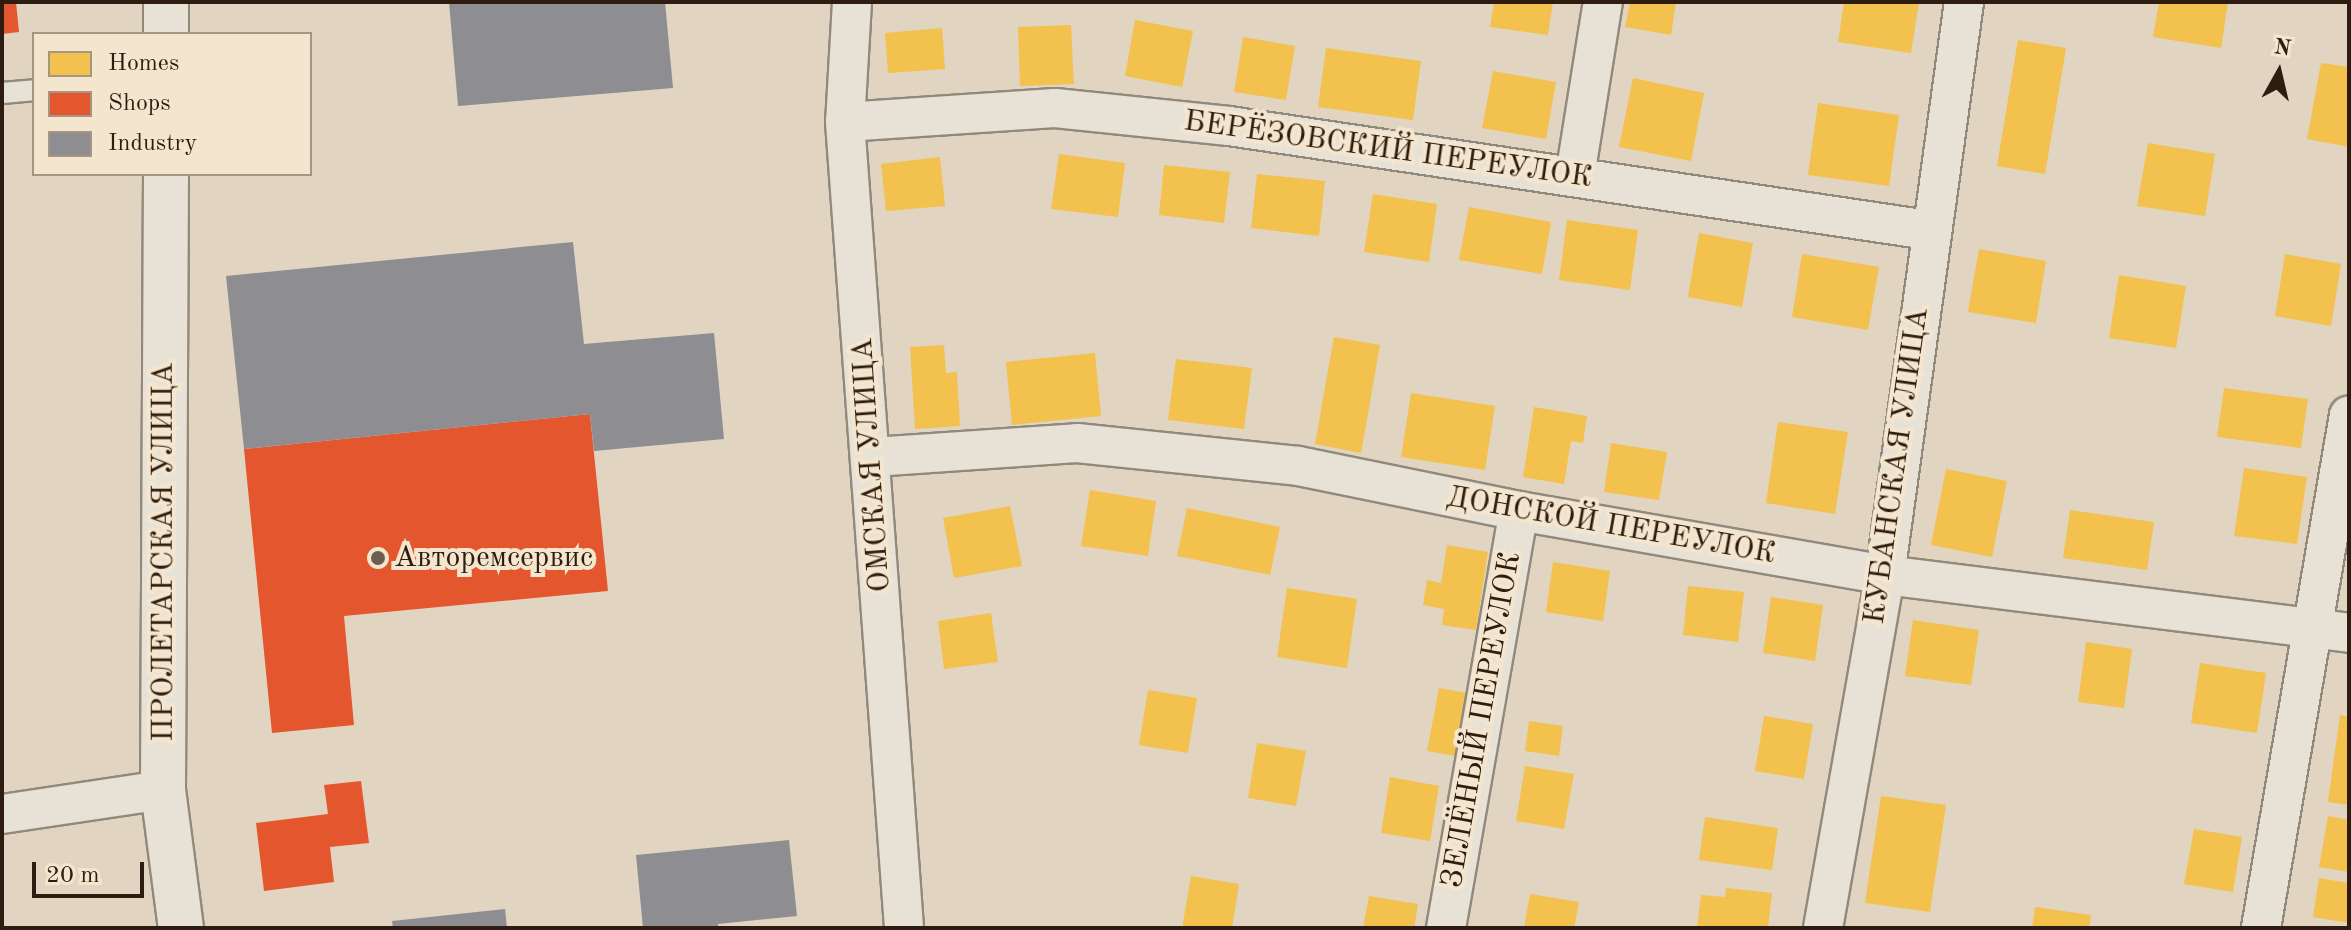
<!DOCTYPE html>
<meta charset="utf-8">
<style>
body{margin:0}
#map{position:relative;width:2351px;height:930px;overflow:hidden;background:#e1d4c1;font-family:"Old Standard TT",serif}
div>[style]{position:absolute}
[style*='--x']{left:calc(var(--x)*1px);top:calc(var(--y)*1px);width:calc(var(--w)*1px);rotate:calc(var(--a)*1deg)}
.homes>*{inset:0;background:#f2c14e}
.shops>*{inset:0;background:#e4572e}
.industry>*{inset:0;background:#8d8d92}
.roads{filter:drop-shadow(2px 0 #92897d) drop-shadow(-2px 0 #92897d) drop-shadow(0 2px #92897d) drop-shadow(0 -2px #92897d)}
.lane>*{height:20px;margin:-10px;padding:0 10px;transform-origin:10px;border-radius:10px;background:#e7e1d6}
.street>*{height:38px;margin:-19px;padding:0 19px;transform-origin:19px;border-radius:19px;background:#e7e1d6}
.secondary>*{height:44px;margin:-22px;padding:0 22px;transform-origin:22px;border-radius:22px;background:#e7e1d6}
.dots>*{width:22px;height:22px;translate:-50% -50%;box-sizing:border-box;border:4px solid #f4e6ce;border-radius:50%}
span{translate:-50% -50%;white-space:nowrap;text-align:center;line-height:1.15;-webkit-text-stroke:8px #f4e6ce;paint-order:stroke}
.street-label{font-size:30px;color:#2e1c11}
.poi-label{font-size:30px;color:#2e1c11}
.left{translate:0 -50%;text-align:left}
.frame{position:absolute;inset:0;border:4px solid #2e1c11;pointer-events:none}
.legend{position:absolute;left:32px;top:32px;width:280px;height:144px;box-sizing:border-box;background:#f4e6ce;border:2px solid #a59582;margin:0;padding:10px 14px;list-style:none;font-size:24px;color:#2e1c11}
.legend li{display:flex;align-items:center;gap:16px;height:40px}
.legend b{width:40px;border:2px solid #a59582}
.north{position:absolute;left:2239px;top:32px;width:80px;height:80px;-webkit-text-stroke:6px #f4e6ce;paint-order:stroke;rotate:8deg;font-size:22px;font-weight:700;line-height:32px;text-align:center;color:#2e1c11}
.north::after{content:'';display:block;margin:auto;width:28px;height:36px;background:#2e1c11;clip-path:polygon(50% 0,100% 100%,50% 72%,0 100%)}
.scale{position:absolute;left:32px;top:862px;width:112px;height:36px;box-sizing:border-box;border:4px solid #2e1c11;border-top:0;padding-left:10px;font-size:24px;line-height:28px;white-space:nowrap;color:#2e1c11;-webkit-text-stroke:6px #f4e6ce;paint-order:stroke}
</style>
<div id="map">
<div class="homes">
<div style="clip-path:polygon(1494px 2px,1553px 2px,1548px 35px,1490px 27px)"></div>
<div style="clip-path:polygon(1630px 2px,1676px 2px,1671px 35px,1625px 27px)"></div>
<div style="clip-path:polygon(1844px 2px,1919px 2px,1911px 53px,1838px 42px)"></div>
<div style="clip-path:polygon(2159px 2px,2228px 2px,2221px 48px,2153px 37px)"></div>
<div style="clip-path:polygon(1135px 20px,1193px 31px,1182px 87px,1125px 76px)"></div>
<div style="clip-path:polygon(1071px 25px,1074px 84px,1020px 86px,1018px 27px)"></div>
<div style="clip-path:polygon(942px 28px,945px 69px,888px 73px,885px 33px)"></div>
<div style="clip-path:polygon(1243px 37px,1295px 46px,1286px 100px,1234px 92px)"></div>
<div style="clip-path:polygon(2018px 40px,2066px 48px,2045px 174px,1997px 166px)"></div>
<div style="clip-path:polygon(1326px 48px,1421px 61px,1413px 120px,1318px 107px)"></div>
<div style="clip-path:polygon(2321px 63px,2349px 67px,2349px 147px,2307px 139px)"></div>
<div style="clip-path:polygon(1493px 71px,1556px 82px,1546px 139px,1482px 128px)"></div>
<div style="clip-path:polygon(1633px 78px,1704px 93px,1691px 161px,1619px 147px)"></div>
<div style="clip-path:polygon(1818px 103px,1899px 115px,1889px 186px,1808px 175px)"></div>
<div style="clip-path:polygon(2148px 143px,2215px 154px,2205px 216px,2137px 206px)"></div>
<div style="clip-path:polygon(1059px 154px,1125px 163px,1118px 217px,1051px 209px)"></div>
<div style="clip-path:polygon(940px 157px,945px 206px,886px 211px,881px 164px)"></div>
<div style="clip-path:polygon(1164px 165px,1230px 172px,1224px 223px,1159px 215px)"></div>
<div style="clip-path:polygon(1257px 174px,1325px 181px,1319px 236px,1251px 228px)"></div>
<div style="clip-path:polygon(1373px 194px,1437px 204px,1429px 262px,1364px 252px)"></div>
<div style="clip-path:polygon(1469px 207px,1551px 222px,1542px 274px,1459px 260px)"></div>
<div style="clip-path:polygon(1567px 220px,1638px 230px,1630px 290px,1559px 280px)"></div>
<div style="clip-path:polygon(1699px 233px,1753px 243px,1742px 307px,1688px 297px)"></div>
<div style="clip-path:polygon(1979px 249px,2046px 261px,2036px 323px,1968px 312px)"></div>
<div style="clip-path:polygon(1802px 254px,1879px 267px,1868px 330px,1792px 317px)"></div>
<div style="clip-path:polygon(2285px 254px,2341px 264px,2331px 326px,2275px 316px)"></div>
<div style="clip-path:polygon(2119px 275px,2186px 286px,2176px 348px,2109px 338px)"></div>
<div style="clip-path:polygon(1334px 337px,1380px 345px,1361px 453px,1315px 444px)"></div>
<div style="clip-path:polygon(944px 345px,946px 373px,957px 372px,960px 426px,915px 429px,910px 347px)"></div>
<div style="clip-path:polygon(1095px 353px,1101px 416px,1012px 425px,1006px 362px)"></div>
<div style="clip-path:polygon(1176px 359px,1252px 368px,1244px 429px,1168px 420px)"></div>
<div style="clip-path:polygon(2224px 388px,2308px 399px,2301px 448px,2217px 437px)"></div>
<div style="clip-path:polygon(1411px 393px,1495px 406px,1485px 470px,1401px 457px)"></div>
<div style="clip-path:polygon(1534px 407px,1587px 416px,1583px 443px,1571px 441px,1564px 484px,1523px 477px)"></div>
<div style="clip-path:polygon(1778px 422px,1848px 432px,1835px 514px,1766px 503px)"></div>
<div style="clip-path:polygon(1611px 443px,1667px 452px,1659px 500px,1604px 492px)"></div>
<div style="clip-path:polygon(2244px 468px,2307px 477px,2297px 544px,2234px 536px)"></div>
<div style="clip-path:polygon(1946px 469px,2007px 481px,1992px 557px,1931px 545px)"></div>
<div style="clip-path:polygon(1090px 490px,1156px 501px,1148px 556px,1081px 546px)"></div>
<div style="clip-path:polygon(1010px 506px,1022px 566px,954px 578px,943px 518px)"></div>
<div style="clip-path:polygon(1187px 508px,1280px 527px,1270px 575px,1177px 556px)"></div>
<div style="clip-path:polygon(2070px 510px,2154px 522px,2147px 570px,2063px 558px)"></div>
<div style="clip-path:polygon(1447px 545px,1488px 552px,1476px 630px,1442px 625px,1444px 609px,1423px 605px,1427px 580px,1441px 583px)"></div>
<div style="clip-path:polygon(1553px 562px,1610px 571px,1603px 621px,1546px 612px)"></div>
<div style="clip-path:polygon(1688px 586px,1744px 592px,1738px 642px,1683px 635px)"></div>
<div style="clip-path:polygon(1287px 588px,1357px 599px,1347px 668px,1277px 657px)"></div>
<div style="clip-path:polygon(1771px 597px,1823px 605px,1815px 661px,1763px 653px)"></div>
<div style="clip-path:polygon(991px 613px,998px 662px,944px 669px,938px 621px)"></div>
<div style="clip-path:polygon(1913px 620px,1979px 630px,1971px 685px,1905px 676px)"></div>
<div style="clip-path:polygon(2086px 642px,2132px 649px,2124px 708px,2078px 702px)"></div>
<div style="clip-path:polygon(2200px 663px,2266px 673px,2257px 733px,2191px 723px)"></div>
<div style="clip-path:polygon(1439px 688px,1467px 693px,1456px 756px,1427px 751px)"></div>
<div style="clip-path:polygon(1148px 690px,1197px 698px,1188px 753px,1139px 745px)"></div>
<div style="clip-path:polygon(2340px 715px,2349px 717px,2349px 805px,2328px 802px)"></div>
<div style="clip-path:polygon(1764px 716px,1813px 724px,1804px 779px,1755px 771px)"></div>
<div style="clip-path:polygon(1529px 721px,1563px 726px,1559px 756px,1525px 751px)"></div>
<div style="clip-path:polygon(1257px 743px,1306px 751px,1296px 806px,1248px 798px)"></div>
<div style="clip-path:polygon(1525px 766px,1574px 774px,1564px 829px,1516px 821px)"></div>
<div style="clip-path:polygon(1390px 777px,1439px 786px,1430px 841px,1381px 833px)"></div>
<div style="clip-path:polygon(1881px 796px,1946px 805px,1930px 912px,1865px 903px)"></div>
<div style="clip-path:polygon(2328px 816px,2349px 820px,2349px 872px,2319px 867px)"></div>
<div style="clip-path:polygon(1705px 817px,1778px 828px,1772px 870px,1699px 860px)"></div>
<div style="clip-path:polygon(2194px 829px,2242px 837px,2233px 892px,2184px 884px)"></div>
<div style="clip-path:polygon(1191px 876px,1239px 884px,1232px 928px,1182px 928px)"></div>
<div style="clip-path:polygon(2319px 878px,2349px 883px,2349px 923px,2313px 917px)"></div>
<div style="clip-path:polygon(1726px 888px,1772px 893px,1768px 928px,1697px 928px,1701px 895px,1725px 897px)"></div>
<div style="clip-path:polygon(1530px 894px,1579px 902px,1574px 928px,1524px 928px)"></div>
<div style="clip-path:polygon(1369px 896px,1418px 904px,1414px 928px,1363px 928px)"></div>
<div style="clip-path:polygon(2035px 907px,2091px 915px,2089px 928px,2032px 928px)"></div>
</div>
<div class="shops">
<div style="clip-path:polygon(2px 2px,16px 2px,19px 32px,2px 34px)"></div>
<div style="clip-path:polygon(590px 414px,608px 591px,344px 616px,354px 725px,272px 733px,244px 449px)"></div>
<div style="clip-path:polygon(361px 781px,369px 843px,330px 847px,334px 882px,264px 891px,256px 823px,328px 814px,324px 785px)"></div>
</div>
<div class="industry">
<div style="clip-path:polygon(449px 2px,665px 2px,673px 88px,458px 106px)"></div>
<div style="clip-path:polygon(573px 242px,584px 344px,714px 333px,724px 439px,594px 451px,590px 414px,244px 449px,226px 276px)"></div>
<div style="clip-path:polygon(789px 840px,797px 916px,718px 924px,718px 928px,643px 928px,636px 855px)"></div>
<div style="clip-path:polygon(505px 909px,507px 928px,393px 928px,392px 921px)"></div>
</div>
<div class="roads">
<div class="lane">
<div style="--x:2;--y:93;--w:32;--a:-5"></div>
</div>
<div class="street">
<div style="--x:852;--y:2;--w:120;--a:93.3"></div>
<div style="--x:845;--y:122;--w:808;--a:85.81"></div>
<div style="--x:845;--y:122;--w:210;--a:-3.8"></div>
<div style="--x:1055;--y:108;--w:175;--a:5.9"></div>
<div style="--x:1229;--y:126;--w:707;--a:8.46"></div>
<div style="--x:1575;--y:176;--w:176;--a:-80.9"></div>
<div style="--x:873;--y:457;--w:204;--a:-3.9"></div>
<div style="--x:1077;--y:443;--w:222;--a:5.9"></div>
<div style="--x:1298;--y:466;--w:226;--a:11.5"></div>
<div style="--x:1519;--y:511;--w:372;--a:9.9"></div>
<div style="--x:1885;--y:575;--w:468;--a:7.1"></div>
<div style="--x:2;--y:814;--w:163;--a:-8.5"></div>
<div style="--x:1446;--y:928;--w:423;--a:-80.1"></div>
<div style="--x:1823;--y:928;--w:358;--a:-80"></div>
<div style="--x:1885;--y:575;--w:578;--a:-82.15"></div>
<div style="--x:2261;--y:928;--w:520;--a:-80.27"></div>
</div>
<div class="secondary">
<div style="--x:166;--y:34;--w:32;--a:-90"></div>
<div style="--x:166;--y:174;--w:616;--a:90.28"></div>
<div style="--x:163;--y:790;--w:139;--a:82.6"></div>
</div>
</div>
<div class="dots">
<div style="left:378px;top:558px;background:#6d5c4f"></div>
</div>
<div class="street-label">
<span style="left:1388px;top:150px;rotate:8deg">БЕРЁЗОВСКИЙ ПЕРЕУЛОК</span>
<span style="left:872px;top:465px;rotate:-94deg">ОМСКАЯ УЛИЦА</span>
<span style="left:1897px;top:466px;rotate:-82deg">КУБАНСКАЯ УЛИЦА</span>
<span style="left:1611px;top:526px;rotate:10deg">ДОНСКОЙ ПЕРЕУЛОК</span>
<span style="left:164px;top:552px;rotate:-90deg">ПРОЛЕТАРСКАЯ УЛИЦА</span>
<span style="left:1482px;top:720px;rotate:-80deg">ЗЕЛЁНЫЙ ПЕРЕУЛОК</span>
</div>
<div class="poi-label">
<span class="left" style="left:394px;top:558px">Авторемсервис</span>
</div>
<div class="frame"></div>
<ul class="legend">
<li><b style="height:22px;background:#f2c14e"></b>Homes</li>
<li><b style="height:22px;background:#e4572e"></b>Shops</li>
<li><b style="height:22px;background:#8d8d92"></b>Industry</li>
</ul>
<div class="north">N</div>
<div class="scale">20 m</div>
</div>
